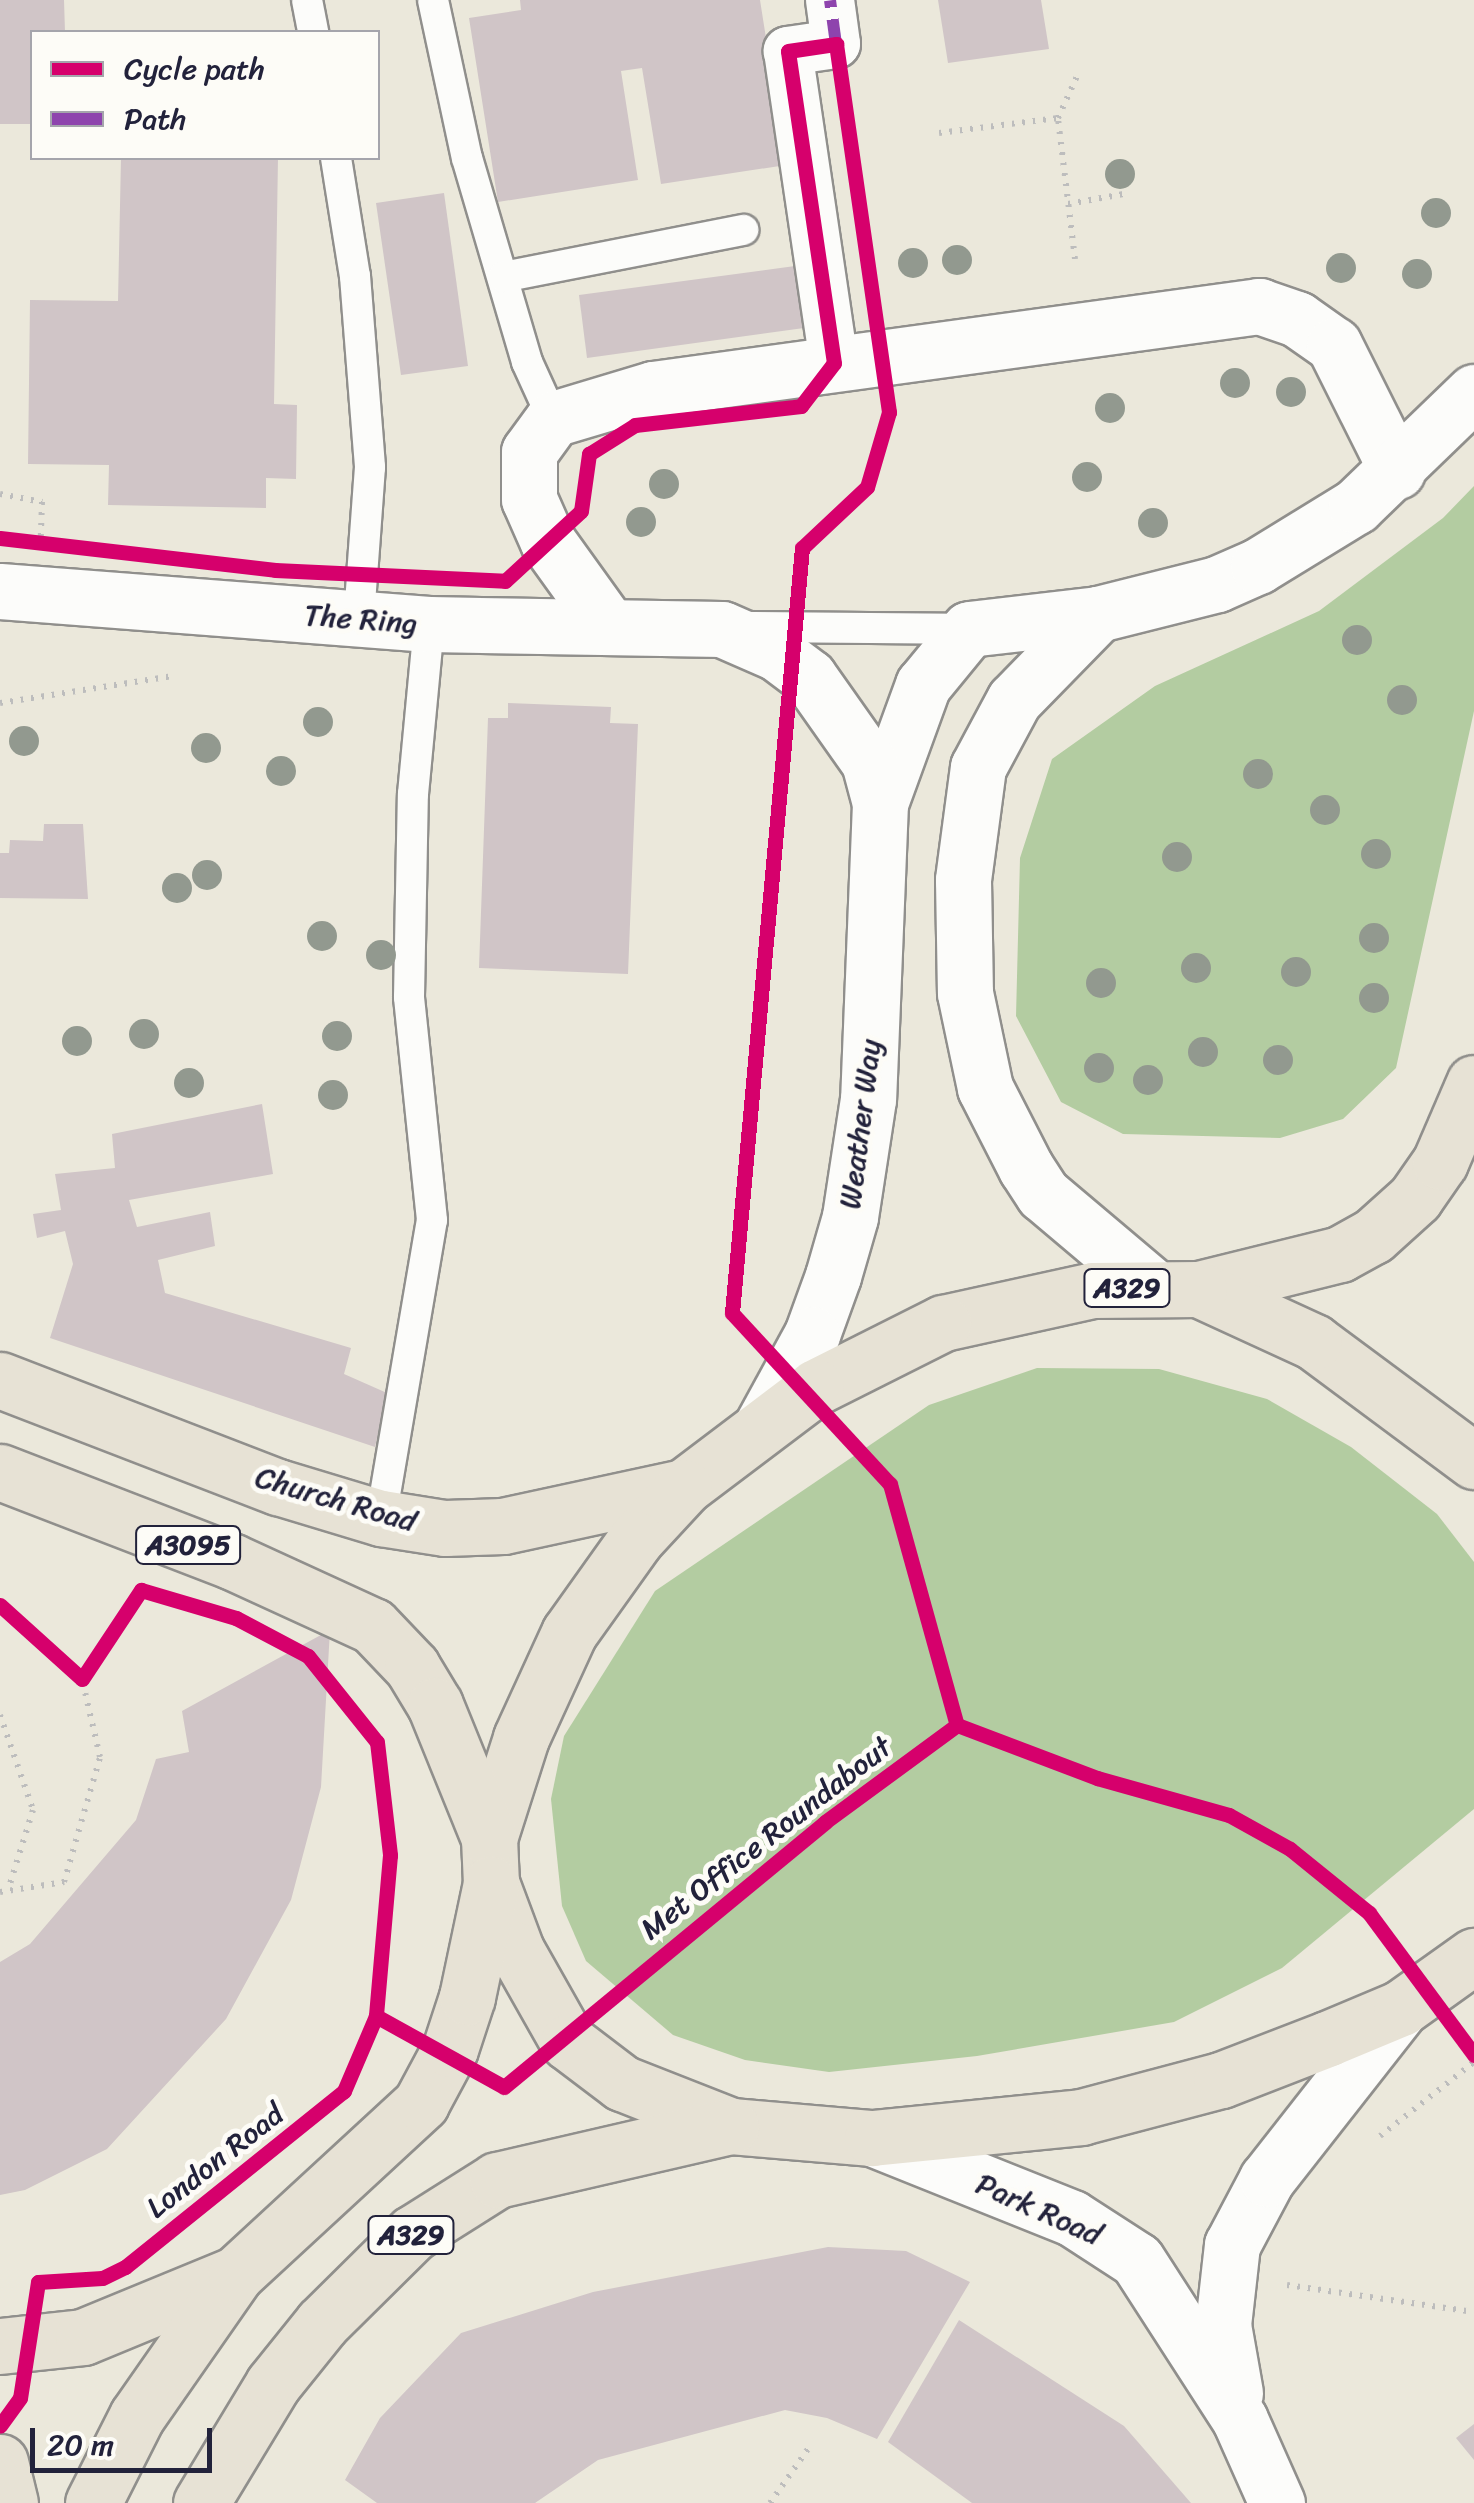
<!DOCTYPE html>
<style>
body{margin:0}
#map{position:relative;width:1474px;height:2503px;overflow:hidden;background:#ebe8db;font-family:Sriracha,sans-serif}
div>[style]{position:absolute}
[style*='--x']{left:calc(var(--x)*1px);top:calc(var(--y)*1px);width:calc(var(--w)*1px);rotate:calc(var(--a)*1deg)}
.forest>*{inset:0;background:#b3cca1}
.building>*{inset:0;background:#d0c5c7}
.path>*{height:6px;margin-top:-3px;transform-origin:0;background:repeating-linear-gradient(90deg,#bdbdbd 0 2.5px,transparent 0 10.5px)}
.roads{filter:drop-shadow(2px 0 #908f8c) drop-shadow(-2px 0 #908f8c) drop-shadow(0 2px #908f8c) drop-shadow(0 -2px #908f8c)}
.service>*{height:30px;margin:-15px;padding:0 15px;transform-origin:15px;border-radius:15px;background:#fcfcfa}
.pedestrian>*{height:48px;margin:-24px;padding:0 24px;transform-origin:24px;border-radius:24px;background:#fcfcfa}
.minor>*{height:55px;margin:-27.5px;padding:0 27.5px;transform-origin:27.5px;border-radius:27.5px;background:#fcfcfa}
.tertiary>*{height:55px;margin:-27.5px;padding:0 27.5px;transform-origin:27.5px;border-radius:27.5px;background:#fcfcfa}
.primary>*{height:55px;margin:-27.5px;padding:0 27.5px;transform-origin:27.5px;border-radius:27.5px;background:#e7e2d5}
.quiet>*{height:12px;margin-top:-6px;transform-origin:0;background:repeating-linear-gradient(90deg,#8e44ad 0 25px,transparent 0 37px)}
.cycleway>*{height:15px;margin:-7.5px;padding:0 7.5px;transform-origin:7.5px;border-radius:7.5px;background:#d6006c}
.trees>*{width:30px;height:30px;margin:-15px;border-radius:50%;background:#92998f}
span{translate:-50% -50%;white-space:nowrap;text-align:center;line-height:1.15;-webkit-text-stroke:10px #fdfcf7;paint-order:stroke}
.shield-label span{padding:2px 8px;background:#fdfcf7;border:2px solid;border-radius:8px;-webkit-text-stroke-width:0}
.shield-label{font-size:28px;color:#22223b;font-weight:700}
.street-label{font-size:30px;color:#22223b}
.legend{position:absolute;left:30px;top:30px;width:350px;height:130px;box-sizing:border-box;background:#fdfcf7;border:2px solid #a5a5ac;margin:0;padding:12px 18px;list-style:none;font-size:30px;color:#22223b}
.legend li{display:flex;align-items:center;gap:20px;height:50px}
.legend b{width:50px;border:2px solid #a5a5ac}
.scale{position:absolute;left:30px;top:2428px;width:182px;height:45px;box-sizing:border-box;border:5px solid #22223b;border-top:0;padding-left:12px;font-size:30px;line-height:35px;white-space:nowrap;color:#22223b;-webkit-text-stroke:8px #fdfcf7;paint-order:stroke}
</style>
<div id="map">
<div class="forest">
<div style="clip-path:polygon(1474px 486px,1474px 711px,1396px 1068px,1343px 1119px,1280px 1138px,1123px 1134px,1061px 1102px,1016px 1016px,1020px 858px,1052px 759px,1155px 686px,1319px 611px,1443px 518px)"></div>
<div style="clip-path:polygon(1037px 1368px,1159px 1369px,1267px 1399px,1351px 1447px,1437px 1514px,1474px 1562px,1474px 1809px,1282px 1968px,1174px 2022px,977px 2056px,829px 2072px,745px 2060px,673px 2035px,586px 1961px,562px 1906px,551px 1799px,564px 1736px,655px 1591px,929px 1405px)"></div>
</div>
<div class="building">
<div style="clip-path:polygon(0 0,64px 0,65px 32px,32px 32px,32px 124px,0 124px)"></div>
<div style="clip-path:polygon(520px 0,760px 0,786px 165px,661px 184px,642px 68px,621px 71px,638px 180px,498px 202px,469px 18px,521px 10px)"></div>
<div style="clip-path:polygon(938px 0,1041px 0,1049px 49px,948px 63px)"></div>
<div style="clip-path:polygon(121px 158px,278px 158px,274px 404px,297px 405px,296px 479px,266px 478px,266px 508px,108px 505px,109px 465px,28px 464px,30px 300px,118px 301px)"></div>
<div style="clip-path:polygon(444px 193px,468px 366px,401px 375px,376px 203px)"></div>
<div style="clip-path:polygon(795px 266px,804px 328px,587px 358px,579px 295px)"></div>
<div style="clip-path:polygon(508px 703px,611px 707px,610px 723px,638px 724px,628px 974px,479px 968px,488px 718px,508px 718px)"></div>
<div style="clip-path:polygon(44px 824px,83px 824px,88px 899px,0 898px,0 853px,9px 853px,10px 840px,43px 841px)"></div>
<div style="clip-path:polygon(262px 1104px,273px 1174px,129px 1200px,137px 1227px,210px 1212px,215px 1246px,158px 1260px,165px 1293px,351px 1348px,344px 1374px,387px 1393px,375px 1447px,50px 1338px,73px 1264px,65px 1231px,37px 1238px,33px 1214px,61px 1210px,55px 1174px,115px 1168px,112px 1134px)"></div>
<div style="clip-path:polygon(330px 1630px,321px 1787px,291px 1900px,226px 2019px,107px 2149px,25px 2190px,0 2195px,0 1962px,30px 1944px,136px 1820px,156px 1759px,189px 1752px,182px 1711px)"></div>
<div style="clip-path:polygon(828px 2247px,906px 2251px,970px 2282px,877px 2439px,827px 2418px,785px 2410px,598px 2460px,535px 2503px,377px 2503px,345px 2480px,380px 2418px,461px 2333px,593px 2292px)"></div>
<div style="clip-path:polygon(959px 2320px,1124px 2426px,1191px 2503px,972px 2503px,888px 2442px)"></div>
<div style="clip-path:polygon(1474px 2424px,1474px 2460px,1456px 2438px)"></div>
</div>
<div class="path">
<div style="--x:939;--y:133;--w:120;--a:-7.2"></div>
<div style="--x:1068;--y:204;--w:62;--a:-10.2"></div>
<div style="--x:1075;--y:259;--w:142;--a:-96.9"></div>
<div style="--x:1058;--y:118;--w:51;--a:-65.5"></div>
<div style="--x:867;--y:487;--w:72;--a:-73.8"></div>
<div style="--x:0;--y:494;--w:43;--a:10.8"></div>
<div style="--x:42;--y:502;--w:36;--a:92"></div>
<div style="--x:0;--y:703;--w:175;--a:-8.9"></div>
<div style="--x:0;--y:1715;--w:101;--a:70.8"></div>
<div style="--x:33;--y:1810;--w:81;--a:107.3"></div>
<div style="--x:0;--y:1892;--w:65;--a:-8.9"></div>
<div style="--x:64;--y:1882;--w:130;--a:-73.9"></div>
<div style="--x:100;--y:1757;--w:80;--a:-103"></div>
<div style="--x:1380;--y:2136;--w:120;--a:-38.2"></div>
<div style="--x:1287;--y:2285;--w:189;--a:8.2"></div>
<div style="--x:770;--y:2503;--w:66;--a:-54.9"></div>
</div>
<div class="roads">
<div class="service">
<div style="--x:307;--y:0;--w:33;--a:79"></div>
<div style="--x:433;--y:0;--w:162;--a:77.9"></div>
<div style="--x:467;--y:158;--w:213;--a:73.6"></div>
<div style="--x:527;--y:362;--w:63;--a:65.5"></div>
<div style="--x:336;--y:158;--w:120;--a:80.9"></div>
<div style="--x:355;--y:276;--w:192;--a:85.5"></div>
<div style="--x:370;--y:467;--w:151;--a:94.2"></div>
<div style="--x:503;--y:277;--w:245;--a:-11.1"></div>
<div style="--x:742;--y:627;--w:227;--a:0.5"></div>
<div style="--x:381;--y:1518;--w:302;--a:-80.3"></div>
<div style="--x:432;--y:1220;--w:224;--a:-95.9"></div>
<div style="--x:409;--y:997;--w:203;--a:-88.9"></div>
<div style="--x:413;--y:794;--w:171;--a:-84.6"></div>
</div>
<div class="pedestrian">
<div style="--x:830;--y:0;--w:44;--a:82.2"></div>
<div style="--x:836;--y:44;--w:49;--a:171.7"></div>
<div style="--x:788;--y:51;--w:315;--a:81.6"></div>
</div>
<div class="minor">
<div style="--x:1098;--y:614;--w:120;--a:134.3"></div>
<div style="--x:1014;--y:700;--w:76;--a:118.2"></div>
<div style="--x:978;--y:767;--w:114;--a:97.6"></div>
<div style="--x:963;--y:880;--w:113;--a:89"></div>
<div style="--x:965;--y:993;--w:97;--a:78.1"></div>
<div style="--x:985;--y:1088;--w:90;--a:62.9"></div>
<div style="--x:1026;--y:1168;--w:31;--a:57"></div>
<div style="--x:1043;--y:1194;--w:143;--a:40.2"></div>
<div style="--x:607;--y:624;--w:101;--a:-125.7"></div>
<div style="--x:548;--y:542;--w:47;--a:-113.8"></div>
<div style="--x:529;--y:499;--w:47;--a:-90"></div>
<div style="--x:529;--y:452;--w:41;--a:-54"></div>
<div style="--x:553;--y:419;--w:104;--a:-16.7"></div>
<div style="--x:653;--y:389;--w:612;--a:-7.8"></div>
<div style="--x:1259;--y:306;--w:40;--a:18.9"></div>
<div style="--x:1297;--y:319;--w:45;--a:35.1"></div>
<div style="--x:1334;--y:345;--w:141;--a:63.4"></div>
<div style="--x:880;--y:803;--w:126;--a:-70"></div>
<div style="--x:923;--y:685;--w:72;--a:-50.6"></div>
<div style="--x:969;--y:629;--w:130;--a:-6.6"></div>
<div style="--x:1098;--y:614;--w:123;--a:-14.1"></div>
<div style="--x:1217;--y:584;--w:45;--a:-23.7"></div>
<div style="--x:1258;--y:566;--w:115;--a:-31.5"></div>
<div style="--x:1356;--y:506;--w:164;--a:-44"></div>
</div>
<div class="tertiary">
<div style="--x:0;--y:591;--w:430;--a:4.4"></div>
<div style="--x:429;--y:624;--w:293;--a:1"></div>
<div style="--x:722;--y:629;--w:60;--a:23.6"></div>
<div style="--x:777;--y:653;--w:40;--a:37"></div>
<div style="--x:809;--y:677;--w:104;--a:54.8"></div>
<div style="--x:869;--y:762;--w:42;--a:75"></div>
<div style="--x:880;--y:803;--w:296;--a:92.3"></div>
<div style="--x:868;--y:1099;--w:119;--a:98.7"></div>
<div style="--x:850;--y:1217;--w:61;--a:106.1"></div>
<div style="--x:833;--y:1276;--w:62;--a:109.9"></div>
<div style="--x:812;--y:1334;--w:106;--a:118.7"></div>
<div style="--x:872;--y:2138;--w:215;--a:21.8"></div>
<div style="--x:1072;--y:2218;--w:77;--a:32.9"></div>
<div style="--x:1137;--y:2260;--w:190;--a:57.2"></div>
<div style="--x:1240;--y:2420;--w:91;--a:66"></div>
<div style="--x:1235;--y:2393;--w:69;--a:-100"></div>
<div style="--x:1223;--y:2325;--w:81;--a:-83.6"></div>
<div style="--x:1232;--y:2245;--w:75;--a:-62.1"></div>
<div style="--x:1267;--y:2179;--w:217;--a:-51.9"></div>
</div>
<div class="primary">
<div style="--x:1199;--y:1289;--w:145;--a:-13.9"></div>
<div style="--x:1340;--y:1254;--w:38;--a:-29"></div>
<div style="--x:1373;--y:1236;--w:57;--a:-42.1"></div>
<div style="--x:1415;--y:1198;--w:44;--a:-55.2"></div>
<div style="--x:1440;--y:1162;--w:86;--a:-66.7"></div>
<div style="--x:0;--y:1380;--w:298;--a:21.1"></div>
<div style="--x:278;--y:1487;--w:108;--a:16.8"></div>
<div style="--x:381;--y:1518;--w:65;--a:8.9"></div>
<div style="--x:445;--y:1528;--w:58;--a:-2"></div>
<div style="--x:503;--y:1526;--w:185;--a:-12.2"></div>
<div style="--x:1474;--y:1461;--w:199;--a:-143.4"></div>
<div style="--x:1314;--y:1342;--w:127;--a:-155.3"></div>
<div style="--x:1199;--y:1289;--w:106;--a:179.5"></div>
<div style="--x:1093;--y:1290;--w:154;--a:167.6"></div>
<div style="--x:943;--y:1323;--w:142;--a:153.3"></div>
<div style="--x:816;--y:1387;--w:166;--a:142.9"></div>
<div style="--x:684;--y:1487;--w:71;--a:132.7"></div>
<div style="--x:636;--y:1539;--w:115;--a:125.5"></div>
<div style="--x:569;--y:1633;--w:115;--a:114.6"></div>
<div style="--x:521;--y:1738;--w:105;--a:107.7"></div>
<div style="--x:489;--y:1838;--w:45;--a:87.5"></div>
<div style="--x:491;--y:1883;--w:72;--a:69.5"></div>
<div style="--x:516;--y:1950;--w:106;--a:60.5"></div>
<div style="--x:568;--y:2042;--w:68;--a:37.2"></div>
<div style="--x:622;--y:2083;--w:117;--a:21.5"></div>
<div style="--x:731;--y:2126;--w:142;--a:4.9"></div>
<div style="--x:872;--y:2138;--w:210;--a:-5.7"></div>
<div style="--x:1081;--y:2117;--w:145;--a:-14.8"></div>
<div style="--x:1221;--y:2080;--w:114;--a:-21.1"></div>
<div style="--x:1327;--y:2039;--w:80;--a:-22.7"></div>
<div style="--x:1401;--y:2008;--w:90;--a:-35.5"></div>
<div style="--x:0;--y:1472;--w:248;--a:21.1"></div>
<div style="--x:231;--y:1561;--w:156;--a:24.6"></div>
<div style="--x:373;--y:1626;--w:57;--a:46.4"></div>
<div style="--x:412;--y:1667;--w:44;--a:58.8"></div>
<div style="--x:435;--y:1705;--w:144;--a:67.9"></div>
<div style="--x:0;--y:2346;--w:83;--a:-6.2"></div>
<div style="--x:83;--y:2337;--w:165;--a:-22.4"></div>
<div style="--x:0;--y:2462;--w:42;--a:76.3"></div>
<div style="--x:93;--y:2503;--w:97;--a:-63.2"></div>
<div style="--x:137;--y:2416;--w:173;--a:-55.1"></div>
<div style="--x:236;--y:2274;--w:252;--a:-42.7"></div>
<div style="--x:421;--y:2103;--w:61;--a:-61.8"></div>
<div style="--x:450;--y:2049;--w:55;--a:-71.9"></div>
<div style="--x:467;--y:1997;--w:116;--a:-78.1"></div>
<div style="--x:201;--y:2503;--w:139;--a:-58.8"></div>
<div style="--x:273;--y:2384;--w:78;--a:-51.2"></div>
<div style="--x:322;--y:2323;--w:128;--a:-44.7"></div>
<div style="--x:413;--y:2233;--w:99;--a:-32.2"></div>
<div style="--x:497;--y:2180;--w:240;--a:-13"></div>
</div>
</div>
<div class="quiet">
<div style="--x:826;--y:45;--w:10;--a:-6"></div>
<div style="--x:836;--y:44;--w:44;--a:-97.8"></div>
</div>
<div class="cycleway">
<div style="--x:0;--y:538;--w:277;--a:6.6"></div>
<div style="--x:275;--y:570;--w:230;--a:2.7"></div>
<div style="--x:505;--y:581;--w:103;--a:-42.6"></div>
<div style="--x:581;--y:511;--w:58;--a:-82"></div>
<div style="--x:589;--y:454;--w:54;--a:-32.2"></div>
<div style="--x:635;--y:425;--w:167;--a:-6.5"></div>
<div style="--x:801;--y:406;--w:54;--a:-52.5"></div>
<div style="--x:834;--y:363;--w:315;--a:-98.4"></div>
<div style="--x:788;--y:51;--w:49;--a:-8.3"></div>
<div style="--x:836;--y:44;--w:372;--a:81.8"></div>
<div style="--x:889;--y:412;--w:78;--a:106.3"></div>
<div style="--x:867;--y:487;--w:89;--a:136.8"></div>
<div style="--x:802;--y:548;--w:768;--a:95.23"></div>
<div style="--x:732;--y:1313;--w:233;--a:47.3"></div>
<div style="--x:890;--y:1484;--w:250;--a:74.5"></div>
<div style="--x:0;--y:1605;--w:110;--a:42.1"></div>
<div style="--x:82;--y:1679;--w:107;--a:-56.5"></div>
<div style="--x:141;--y:1590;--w:99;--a:16.4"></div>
<div style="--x:236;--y:1618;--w:81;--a:27.8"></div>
<div style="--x:308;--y:1656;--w:110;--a:51.3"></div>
<div style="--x:377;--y:1742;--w:114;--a:83.4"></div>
<div style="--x:390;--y:1855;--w:162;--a:95"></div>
<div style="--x:376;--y:2016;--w:82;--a:113.1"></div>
<div style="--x:344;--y:2091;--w:281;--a:141.2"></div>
<div style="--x:125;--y:2267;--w:25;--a:154"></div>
<div style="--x:102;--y:2278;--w:64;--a:176.4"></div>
<div style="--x:38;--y:2282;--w:117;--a:98.8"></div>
<div style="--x:20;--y:2398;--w:34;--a:126"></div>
<div style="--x:957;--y:1725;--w:150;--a:20.7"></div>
<div style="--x:1097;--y:1778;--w:137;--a:15.7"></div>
<div style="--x:1229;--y:1815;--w:70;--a:29.1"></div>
<div style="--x:1290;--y:1849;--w:102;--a:39"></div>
<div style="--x:1369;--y:1913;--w:177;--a:53.5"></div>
<div style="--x:376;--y:2016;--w:146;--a:29"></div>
<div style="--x:504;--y:2087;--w:416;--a:-39.5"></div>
<div style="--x:825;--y:1822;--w:164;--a:-36.3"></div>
</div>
<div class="trees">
<div style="left:1120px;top:174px"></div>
<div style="left:1436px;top:213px"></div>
<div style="left:957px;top:260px"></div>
<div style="left:913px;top:263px"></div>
<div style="left:1341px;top:268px"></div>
<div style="left:1417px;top:274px"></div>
<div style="left:1235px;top:383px"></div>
<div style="left:1291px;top:392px"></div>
<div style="left:1110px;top:408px"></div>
<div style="left:1087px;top:477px"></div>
<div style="left:664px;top:484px"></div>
<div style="left:641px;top:522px"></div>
<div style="left:1153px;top:523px"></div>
<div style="left:1357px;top:640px"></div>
<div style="left:1402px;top:700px"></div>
<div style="left:318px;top:722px"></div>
<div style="left:24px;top:741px"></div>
<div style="left:206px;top:748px"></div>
<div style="left:281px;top:771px"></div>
<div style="left:1258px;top:774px"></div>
<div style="left:1325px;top:810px"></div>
<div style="left:1376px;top:854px"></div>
<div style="left:1177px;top:857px"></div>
<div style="left:207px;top:875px"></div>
<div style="left:177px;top:888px"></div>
<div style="left:322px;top:936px"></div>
<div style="left:1374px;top:938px"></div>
<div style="left:381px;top:955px"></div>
<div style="left:1196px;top:968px"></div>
<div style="left:1296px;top:972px"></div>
<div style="left:1101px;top:983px"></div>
<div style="left:1374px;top:998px"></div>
<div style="left:144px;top:1034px"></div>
<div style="left:337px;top:1036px"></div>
<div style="left:77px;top:1041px"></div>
<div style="left:1203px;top:1052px"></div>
<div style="left:1278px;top:1060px"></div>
<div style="left:1099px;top:1068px"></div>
<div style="left:1148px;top:1080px"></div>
<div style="left:189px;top:1083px"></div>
<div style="left:333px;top:1095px"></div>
</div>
<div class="shield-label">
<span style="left:1127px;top:1288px">A329</span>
<span style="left:188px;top:1545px">A3095</span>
<span style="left:411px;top:2235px">A329</span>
</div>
<div class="street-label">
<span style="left:361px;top:619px;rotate:4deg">The Ring</span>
<span style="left:860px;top:1124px;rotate:-83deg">Weather Way</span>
<span style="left:336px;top:1499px;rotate:16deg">Church Road</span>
<span style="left:766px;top:1838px;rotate:-38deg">Met Office Roundabout</span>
<span style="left:215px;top:2161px;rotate:-38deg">London Road</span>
<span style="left:1039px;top:2209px;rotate:24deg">Park Road</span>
</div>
<ul class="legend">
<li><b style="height:12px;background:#d6006c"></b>Cycle path</li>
<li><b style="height:12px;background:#8e44ad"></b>Path</li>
</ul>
<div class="scale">20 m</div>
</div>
